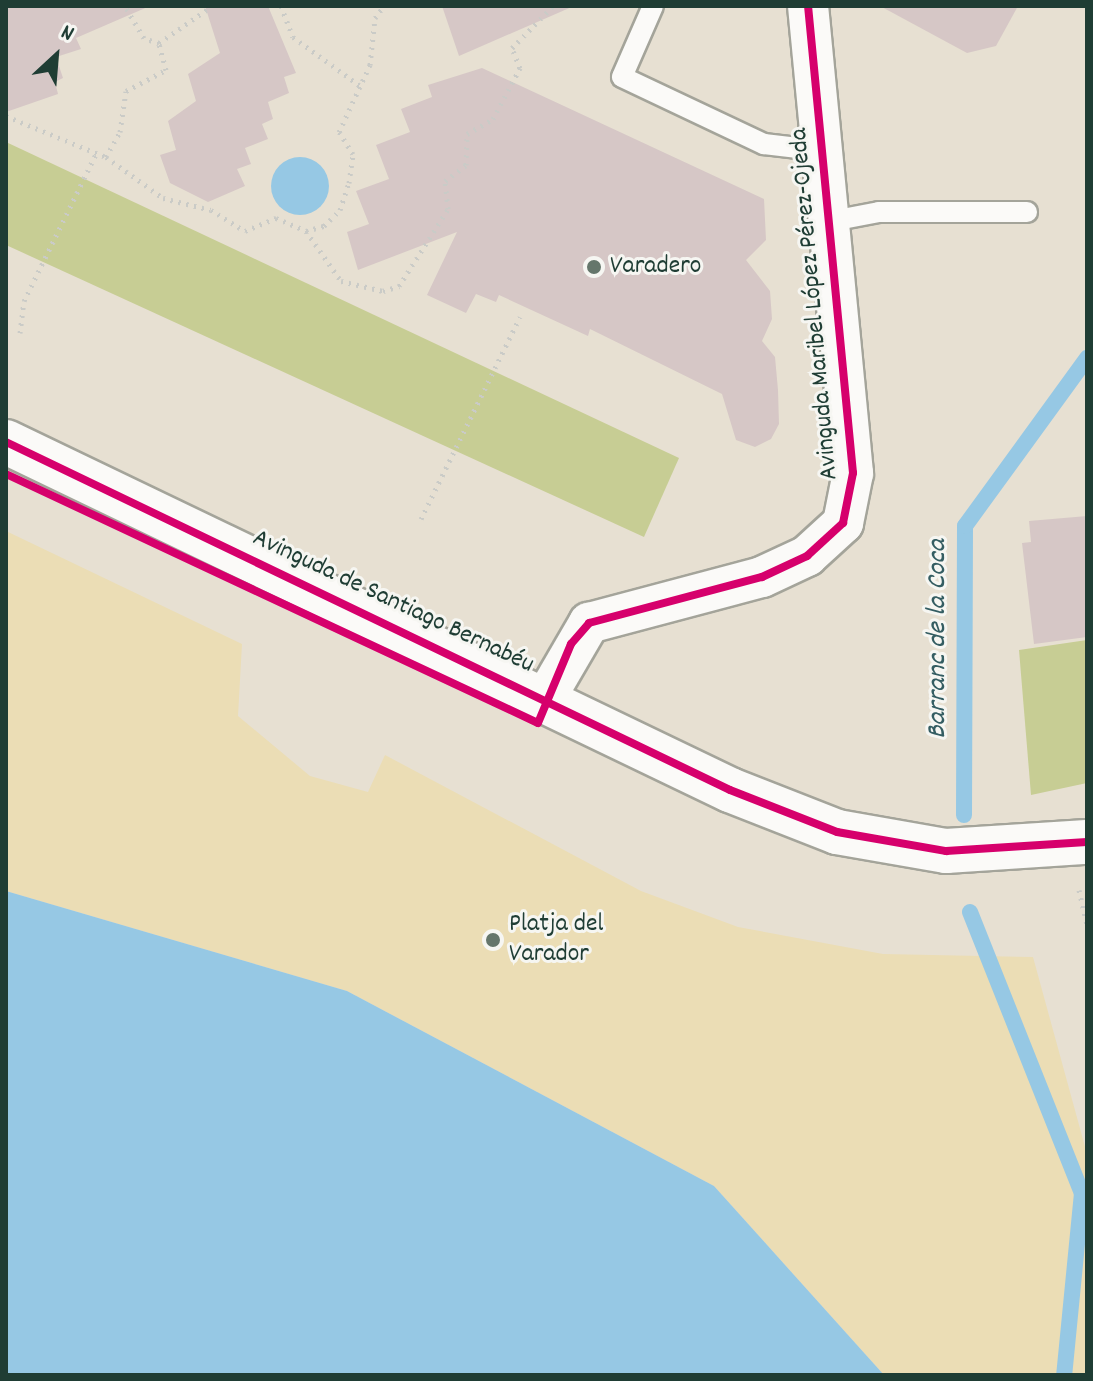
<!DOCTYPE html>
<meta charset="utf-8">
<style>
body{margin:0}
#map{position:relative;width:1093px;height:1381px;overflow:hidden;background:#e7e0d2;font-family:Dekko,sans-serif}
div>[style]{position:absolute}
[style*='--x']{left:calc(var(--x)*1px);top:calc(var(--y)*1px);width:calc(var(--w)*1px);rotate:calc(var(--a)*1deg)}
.green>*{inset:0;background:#c7cd94}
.sand>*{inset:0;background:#ebddb5}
.water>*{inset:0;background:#96c8e4}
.round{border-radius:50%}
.stream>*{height:16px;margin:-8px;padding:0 8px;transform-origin:8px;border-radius:8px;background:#96c8e4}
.building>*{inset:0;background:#d6c7c6}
.path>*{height:5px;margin-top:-2.5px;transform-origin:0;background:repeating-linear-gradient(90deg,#cacbc7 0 2px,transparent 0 8px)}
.roads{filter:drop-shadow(2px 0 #a4a49a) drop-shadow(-2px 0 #a4a49a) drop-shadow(0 2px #a4a49a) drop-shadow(0 -2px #a4a49a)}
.service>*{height:20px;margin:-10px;padding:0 10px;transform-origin:10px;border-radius:10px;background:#fbfaf8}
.minor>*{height:40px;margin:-20px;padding:0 20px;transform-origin:20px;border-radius:20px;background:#fbfaf8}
.tertiary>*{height:44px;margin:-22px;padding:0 22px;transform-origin:22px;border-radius:22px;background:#fbfaf8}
.cycleway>*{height:8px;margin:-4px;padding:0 4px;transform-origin:4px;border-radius:4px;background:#d6006c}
.dots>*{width:22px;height:22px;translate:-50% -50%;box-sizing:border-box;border:4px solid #f6f6f2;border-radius:50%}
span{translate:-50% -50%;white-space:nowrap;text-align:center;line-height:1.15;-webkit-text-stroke:6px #f6f6f2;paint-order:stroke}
.poi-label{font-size:26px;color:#1f3d34}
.left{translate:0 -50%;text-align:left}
.street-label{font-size:26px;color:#1f3d34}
.water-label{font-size:28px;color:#345d62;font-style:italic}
.frame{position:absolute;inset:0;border:8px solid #1f3d34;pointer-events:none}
.north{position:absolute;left:16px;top:16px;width:80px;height:80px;-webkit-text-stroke:6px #f6f6f2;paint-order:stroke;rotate:26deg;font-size:22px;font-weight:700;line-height:32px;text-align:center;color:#1f3d34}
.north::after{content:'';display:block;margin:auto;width:28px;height:36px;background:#1f3d34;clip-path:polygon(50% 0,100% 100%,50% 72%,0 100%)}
</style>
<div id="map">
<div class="green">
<div style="clip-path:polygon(6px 142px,679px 458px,644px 537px,6px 245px)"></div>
<div style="clip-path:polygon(1087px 640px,1087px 783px,1031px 795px,1019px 650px)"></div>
</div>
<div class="sand">
<div style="clip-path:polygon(6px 531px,242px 644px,238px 716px,310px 776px,368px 792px,385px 755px,641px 891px,738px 927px,883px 954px,1033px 957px,1087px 1154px,1087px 1375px,884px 1375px,714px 1186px,347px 991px,6px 891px)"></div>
</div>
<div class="water">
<div class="round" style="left:271px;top:157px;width:58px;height:58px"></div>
<div style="clip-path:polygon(6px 891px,347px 991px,714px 1186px,884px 1375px,6px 1375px)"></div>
</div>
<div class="stream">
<div style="--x:964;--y:815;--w:289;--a:-89.8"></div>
<div style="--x:965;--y:526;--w:208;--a:-54"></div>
<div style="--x:970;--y:912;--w:302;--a:68.3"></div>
<div style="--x:1082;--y:1193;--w:183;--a:95.6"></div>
</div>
<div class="building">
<div style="clip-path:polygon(6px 6px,150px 6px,76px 38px,81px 49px,56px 57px,63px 78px,55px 82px,58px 94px,6px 112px)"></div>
<div style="clip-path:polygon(205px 6px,268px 6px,296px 73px,284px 77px,289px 93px,268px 102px,273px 119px,262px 124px,268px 139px,245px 148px,251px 164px,237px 169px,245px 186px,208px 202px,170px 183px,160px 155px,176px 150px,168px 121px,196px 101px,188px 74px,220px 53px)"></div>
<div style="clip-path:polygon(442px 6px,574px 6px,459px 56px)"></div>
<div style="clip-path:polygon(880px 6px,1018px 6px,996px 46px,967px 53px)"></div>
<div style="clip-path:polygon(482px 68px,764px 199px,766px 240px,746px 260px,770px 291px,772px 319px,762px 341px,775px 357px,778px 390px,779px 424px,771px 439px,755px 447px,736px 440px,722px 394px,590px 329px,588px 336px,499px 295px,496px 302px,476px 294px,466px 313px,427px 295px,457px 232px,358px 270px,347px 232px,369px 224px,356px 191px,389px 179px,376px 145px,410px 132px,401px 109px,432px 97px,428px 85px)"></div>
<div style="clip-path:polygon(1087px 516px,1087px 637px,1034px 644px,1022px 543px,1031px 542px,1029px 521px)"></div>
</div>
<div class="path">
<div style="--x:281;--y:6;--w:33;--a:69"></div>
<div style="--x:293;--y:37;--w:82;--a:36"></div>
<div style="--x:159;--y:43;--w:65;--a:-34.9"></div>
<div style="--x:6;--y:116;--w:108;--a:22.3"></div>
<div style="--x:106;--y:157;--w:70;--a:35.7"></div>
<div style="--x:163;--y:198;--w:49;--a:14"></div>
<div style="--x:211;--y:210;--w:40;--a:32"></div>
<div style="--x:245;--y:231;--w:34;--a:-23"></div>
<div style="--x:276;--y:218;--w:33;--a:23"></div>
<div style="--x:306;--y:231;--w:19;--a:-16"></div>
<div style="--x:324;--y:226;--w:23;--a:-45"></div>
<div style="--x:340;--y:210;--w:28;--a:-72"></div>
<div style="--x:349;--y:183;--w:29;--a:-82"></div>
<div style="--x:353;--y:154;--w:26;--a:-122"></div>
<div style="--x:339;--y:132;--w:74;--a:-65.2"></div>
<div style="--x:370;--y:65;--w:47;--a:-83.9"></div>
<div style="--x:375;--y:18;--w:15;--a:-53"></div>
<div style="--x:106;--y:157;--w:29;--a:-61"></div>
<div style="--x:120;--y:132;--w:41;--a:-81.7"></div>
<div style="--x:126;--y:91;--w:45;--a:-27.7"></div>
<div style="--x:166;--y:70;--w:28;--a:-105"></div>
<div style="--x:159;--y:43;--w:16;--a:-162"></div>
<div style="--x:144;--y:38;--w:37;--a:-121"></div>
<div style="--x:306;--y:231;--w:61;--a:55"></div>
<div style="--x:341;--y:281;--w:43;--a:13.4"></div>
<div style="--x:383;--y:291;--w:17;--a:-17"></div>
<div style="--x:399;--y:286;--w:91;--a:-57.5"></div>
<div style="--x:448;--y:209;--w:28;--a:-96"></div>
<div style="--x:445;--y:181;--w:26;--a:-37"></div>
<div style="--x:466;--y:165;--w:31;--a:-88"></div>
<div style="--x:467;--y:134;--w:30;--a:-30"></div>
<div style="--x:493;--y:119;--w:58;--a:-62.1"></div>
<div style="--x:520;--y:68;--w:22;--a:-112"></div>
<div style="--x:512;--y:48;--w:59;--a:-45.7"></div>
<div style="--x:20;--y:333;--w:32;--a:-83"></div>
<div style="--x:24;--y:301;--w:164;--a:-63.9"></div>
<div style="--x:421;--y:519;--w:225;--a:-63.9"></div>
<div style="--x:1079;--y:890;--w:36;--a:77"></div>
</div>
<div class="roads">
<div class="service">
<div style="--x:653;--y:6;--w:77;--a:113.6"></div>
<div style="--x:622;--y:77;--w:157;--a:25.3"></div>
<div style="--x:764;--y:144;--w:60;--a:6.7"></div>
<div style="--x:832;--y:221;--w:48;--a:-10.8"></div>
<div style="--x:879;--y:212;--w:148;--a:0"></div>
</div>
<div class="minor">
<div style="--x:546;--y:697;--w:86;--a:-59.8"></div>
<div style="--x:589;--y:623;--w:179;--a:-14.9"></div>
<div style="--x:762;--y:577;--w:50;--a:-25"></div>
<div style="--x:807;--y:556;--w:49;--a:-42.5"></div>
<div style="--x:843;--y:523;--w:51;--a:-78.7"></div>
<div style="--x:853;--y:473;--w:469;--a:-95.5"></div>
</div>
<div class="tertiary">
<div style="--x:6;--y:442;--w:803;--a:25.67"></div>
<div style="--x:730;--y:790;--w:115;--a:21.4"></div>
<div style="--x:837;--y:832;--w:111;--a:9.9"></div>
<div style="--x:946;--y:851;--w:141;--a:-3.7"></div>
</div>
</div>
<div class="cycleway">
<div style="--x:6;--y:442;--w:803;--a:25.67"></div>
<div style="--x:730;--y:790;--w:115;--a:21.4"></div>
<div style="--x:837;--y:832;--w:111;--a:9.9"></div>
<div style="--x:946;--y:851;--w:141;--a:-3.7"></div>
<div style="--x:6;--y:474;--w:587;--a:25.08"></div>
<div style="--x:538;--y:723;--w:86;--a:-67.3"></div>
<div style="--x:571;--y:644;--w:28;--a:-49"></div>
<div style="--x:589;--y:623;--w:179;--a:-14.9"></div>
<div style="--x:762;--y:577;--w:50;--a:-25"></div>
<div style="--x:807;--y:556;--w:49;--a:-42.5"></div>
<div style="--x:843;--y:523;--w:51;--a:-78.7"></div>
<div style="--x:853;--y:473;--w:469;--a:-95.5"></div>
</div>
<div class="dots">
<div style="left:594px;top:267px;background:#65766b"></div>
<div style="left:493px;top:940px;background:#65766b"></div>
</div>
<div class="poi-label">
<span class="left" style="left:610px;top:267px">Varadero</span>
<span class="left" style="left:509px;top:940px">Platja del<br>Varador</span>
</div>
<div class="street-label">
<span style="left:815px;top:304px;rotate:-95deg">Avinguda Maribel López Pérez-Ojeda</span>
<span style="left:393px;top:602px;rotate:25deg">Avinguda de Santiago Bernabéu</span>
</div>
<div class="water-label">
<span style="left:939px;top:639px;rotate:-90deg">Barranc de la Coca</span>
</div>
<div class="frame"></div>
<div class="north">N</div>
</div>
